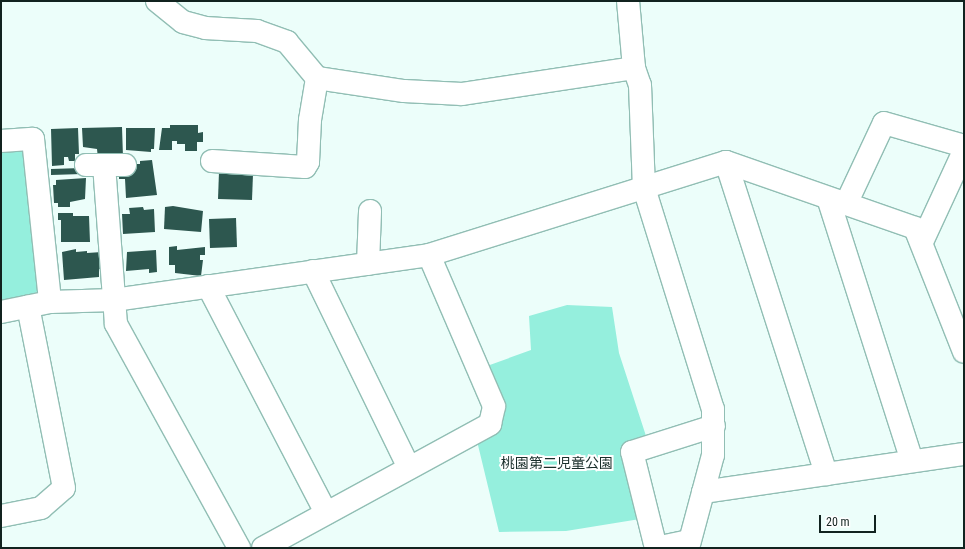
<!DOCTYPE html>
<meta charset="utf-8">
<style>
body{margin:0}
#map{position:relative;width:965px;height:549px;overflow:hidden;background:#ecfefa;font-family:"Roboto Condensed","Noto Sans JP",sans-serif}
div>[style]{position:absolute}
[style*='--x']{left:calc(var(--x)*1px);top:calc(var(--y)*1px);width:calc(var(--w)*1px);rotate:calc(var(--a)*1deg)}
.green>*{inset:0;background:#95efdd}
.building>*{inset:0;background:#2d574f}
.roads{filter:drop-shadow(1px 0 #91beb4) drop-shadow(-1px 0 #91beb4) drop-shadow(0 1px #91beb4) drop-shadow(0 -1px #91beb4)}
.minor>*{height:22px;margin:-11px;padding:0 11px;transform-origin:11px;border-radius:11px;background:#fff}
span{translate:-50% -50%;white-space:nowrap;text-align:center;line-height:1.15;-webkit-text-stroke:4px #fff;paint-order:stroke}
.park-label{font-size:14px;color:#192e2a}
.frame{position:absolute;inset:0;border:2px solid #11231f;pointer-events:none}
.scale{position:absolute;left:819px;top:515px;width:57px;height:18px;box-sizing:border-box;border:2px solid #11231f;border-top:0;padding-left:5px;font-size:12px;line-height:14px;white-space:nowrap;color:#11231f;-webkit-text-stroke:3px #fff;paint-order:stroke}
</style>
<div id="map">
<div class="green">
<div style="clip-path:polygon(19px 148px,26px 153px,39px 290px,30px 297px,1px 303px,1px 149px)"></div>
<div style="clip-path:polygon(567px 305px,612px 307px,619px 353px,647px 439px,624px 448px,640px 519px,566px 531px,499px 532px,477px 441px,497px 430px,487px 366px,531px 350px,529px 316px)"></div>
</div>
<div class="building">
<div style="clip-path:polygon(170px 125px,198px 125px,198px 133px,203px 132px,203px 142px,197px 142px,197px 151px,185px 151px,185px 144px,177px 144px,177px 141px,172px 141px,172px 150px,159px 150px,162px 128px,170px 128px)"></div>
<div style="clip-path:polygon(122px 127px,123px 157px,98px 159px,97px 149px,83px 147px,82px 128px)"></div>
<div style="clip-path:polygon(78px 128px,79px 154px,75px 154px,75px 161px,69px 161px,68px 157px,64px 157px,64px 165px,52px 166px,51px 129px)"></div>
<div style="clip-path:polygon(126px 128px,155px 128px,154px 149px,151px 149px,151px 152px,126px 150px)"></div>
<div style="clip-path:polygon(152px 160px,157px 195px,126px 198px,125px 179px,119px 179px,119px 173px,131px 164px,140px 164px,140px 161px)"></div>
<div style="clip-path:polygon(82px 168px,82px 174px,51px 175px,51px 169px)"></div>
<div style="clip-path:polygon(219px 172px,253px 174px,252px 200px,218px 199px)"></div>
<div style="clip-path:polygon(86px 178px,85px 199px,70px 202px,70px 207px,58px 207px,58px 203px,54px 203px,53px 185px,56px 185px,56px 180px)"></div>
<div style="clip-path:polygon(173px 206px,203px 211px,201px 232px,164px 229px,165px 207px)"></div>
<div style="clip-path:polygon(143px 207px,144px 210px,154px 209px,155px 232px,123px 234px,122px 214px,130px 214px,129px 208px)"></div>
<div style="clip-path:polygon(58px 213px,73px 213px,73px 216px,89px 216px,90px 242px,61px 242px,61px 220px,58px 220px)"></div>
<div style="clip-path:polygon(236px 218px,237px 247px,210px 248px,209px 219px)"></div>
<div style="clip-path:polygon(177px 246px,177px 250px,205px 247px,205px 255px,200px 255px,200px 260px,203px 260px,201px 276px,175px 273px,175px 265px,169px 265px,169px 247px)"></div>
<div style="clip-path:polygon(76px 249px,76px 252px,87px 251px,87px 253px,102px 252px,103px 269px,99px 269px,99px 277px,64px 280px,62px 252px)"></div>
<div style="clip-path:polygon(156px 250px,157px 272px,149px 273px,149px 269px,126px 271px,127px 252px)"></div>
</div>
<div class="roads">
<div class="minor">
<div style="--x:157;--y:1;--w:33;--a:39"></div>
<div style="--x:183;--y:22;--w:23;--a:15"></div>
<div style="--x:205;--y:28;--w:52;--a:3.3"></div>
<div style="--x:257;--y:31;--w:32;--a:20"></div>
<div style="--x:287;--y:42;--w:47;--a:50.2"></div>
<div style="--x:317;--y:78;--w:88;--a:8.5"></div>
<div style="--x:404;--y:91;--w:58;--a:3"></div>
<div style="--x:462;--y:94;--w:174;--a:-8.6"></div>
<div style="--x:634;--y:68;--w:67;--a:-95.1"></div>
<div style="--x:634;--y:68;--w:18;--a:71"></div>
<div style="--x:640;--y:85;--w:103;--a:87.8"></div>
<div style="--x:644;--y:188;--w:232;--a:72.7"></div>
<div style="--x:713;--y:409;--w:46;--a:90"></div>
<div style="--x:713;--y:455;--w:96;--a:105"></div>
<div style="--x:1;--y:141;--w:32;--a:-4"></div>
<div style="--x:33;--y:139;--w:164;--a:84"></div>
<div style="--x:212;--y:161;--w:93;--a:3.7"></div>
<div style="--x:305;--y:167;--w:6;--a:-59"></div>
<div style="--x:308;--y:162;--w:42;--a:-87.3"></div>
<div style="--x:310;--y:120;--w:43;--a:-80.5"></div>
<div style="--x:726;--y:162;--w:328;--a:72.2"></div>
<div style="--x:86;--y:165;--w:39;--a:0"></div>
<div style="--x:104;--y:165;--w:159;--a:85.7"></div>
<div style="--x:116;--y:324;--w:256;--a:61.2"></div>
<div style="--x:828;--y:198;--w:276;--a:72.3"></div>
<div style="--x:846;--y:204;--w:89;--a:-64.9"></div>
<div style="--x:884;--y:123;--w:83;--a:16"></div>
<div style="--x:922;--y:242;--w:100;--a:-65.2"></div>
<div style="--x:368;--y:264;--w:53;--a:-87.8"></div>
<div style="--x:313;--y:271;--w:219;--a:64"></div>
<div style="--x:208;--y:286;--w:256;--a:62.5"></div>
<div style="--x:1;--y:312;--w:50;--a:-11.5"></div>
<div style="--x:50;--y:302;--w:64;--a:-1.8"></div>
<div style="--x:114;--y:300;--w:318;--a:-8.1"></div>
<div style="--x:429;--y:255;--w:311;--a:-17.4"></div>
<div style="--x:726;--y:162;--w:200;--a:19.2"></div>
<div style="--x:915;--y:228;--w:133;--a:68.4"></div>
<div style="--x:703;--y:492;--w:264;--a:-8.3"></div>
<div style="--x:1;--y:516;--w:41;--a:-11.3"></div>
<div style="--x:41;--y:508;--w:30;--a:-41"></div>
<div style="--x:64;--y:488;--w:185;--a:-101.2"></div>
<div style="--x:689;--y:541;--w:34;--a:168"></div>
<div style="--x:656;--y:548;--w:99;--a:-104"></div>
<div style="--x:632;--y:452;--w:86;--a:-17.6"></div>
<div style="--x:263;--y:548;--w:259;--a:-28.6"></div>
<div style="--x:490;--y:424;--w:18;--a:-77"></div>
<div style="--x:494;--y:406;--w:164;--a:-113.3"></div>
</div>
</div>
<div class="park-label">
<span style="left:557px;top:463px">桃園第二児童公園</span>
</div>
<div class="frame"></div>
<div class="scale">20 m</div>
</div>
